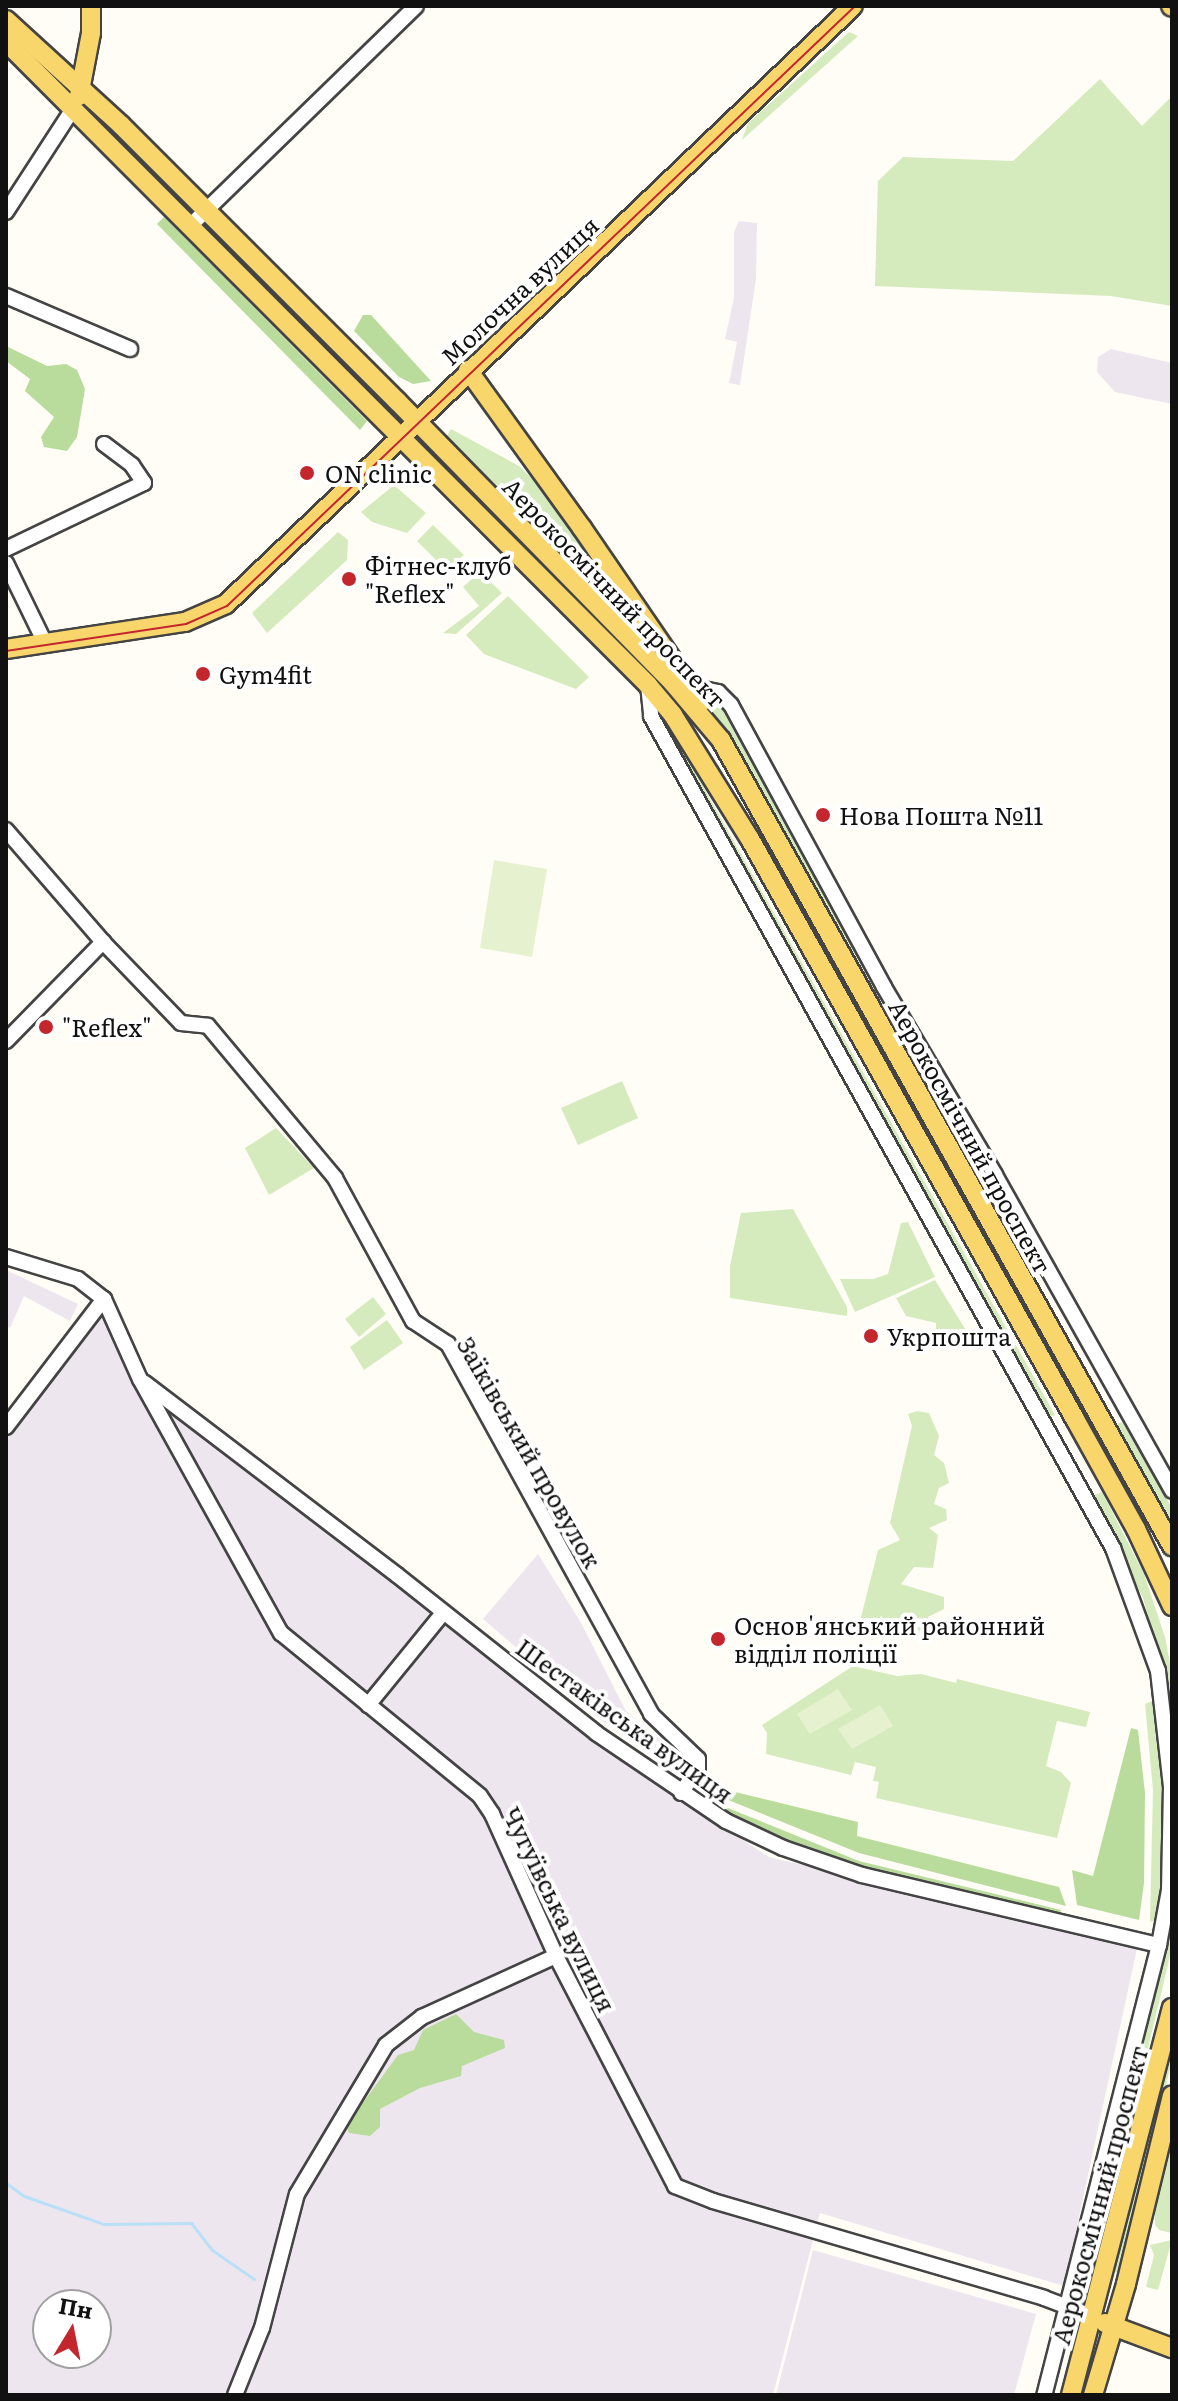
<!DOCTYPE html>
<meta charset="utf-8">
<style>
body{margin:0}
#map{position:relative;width:1178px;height:2401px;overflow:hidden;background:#fffdf5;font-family:Literata,serif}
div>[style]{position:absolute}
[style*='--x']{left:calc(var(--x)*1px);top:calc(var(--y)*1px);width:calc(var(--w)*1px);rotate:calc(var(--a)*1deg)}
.industrial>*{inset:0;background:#eee6ef}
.green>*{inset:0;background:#d5ebbd}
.forest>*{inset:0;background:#b9dc9c}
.pitch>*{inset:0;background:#e6f2cf}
.stream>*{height:3px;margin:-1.5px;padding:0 1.5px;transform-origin:1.5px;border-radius:1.5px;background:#b9e0f7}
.roads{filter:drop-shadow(2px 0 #444) drop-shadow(-2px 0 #444) drop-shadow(0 2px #444) drop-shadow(0 -2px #444)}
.minor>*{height:14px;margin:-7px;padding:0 7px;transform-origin:7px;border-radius:7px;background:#fff}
.major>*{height:18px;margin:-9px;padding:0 9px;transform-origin:9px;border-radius:9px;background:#f9d66b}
.tram>*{height:2px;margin:-1px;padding:0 1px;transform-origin:1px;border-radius:1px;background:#c4262e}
.dots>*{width:22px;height:22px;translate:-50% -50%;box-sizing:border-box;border:4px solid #fff;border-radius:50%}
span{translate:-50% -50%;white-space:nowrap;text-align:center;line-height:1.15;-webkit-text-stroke:8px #fff;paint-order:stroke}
.street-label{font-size:24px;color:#111}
.poi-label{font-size:24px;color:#111}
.left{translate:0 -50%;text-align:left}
.frame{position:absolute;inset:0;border:8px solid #111;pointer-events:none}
.north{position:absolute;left:32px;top:2289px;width:80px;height:80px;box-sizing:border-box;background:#fff;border:2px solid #a0a0a0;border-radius:50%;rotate:10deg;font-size:22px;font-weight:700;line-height:32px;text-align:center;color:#111}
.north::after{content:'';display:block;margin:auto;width:28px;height:36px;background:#c4262e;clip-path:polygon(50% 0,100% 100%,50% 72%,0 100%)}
</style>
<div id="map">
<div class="industrial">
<div style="clip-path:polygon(739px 221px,757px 223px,756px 279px,740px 385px,729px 383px,737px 342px,725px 339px,734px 298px,734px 232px)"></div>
<div style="clip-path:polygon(1111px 349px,1172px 363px,1172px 404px,1115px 392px,1097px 372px,1098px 357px)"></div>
<div style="clip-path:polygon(6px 1270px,78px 1304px,70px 1321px,24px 1296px,10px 1328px,6px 1326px)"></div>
<div style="clip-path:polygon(evenodd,102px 1309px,136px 1387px,391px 1577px,650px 1779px,769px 1857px,1138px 1944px,1064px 2286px,820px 2213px,773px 2395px,6px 2395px,6px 1425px,102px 1309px,48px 2305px,96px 2305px,96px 2353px,48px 2353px,48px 2305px)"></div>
<div style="clip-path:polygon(538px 1554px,580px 1621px,626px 1711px,686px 1761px,677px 1775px,598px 1718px,483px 1619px)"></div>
<div style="clip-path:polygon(813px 2250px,1036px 2314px,1014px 2395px,776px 2395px)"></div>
</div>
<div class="green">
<div style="clip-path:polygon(849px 32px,858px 36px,742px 140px,748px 123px)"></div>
<div style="clip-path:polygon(1100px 79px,1142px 126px,1172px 96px,1172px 306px,1111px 296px,875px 286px,878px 181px,903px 157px,1013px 161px)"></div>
<div style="clip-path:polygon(451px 429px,519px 466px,541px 487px,644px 640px,446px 438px)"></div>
<div style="clip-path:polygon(394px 485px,426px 513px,407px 533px,372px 522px,361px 512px)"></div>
<div style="clip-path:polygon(433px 525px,464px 555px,446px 570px,417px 541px)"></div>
<div style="clip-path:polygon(338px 532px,348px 540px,347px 560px,267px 633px,252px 613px)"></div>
<div style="clip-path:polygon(480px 572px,502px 593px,456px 634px,443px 633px,479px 606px,463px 587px)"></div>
<div style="clip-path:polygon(508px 596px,589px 677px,576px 689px,484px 654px,466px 635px)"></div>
<div style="clip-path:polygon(708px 696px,728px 712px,768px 780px,1026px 1246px,1024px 1250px,727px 731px,704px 700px)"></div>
<div style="clip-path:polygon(663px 726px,672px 731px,1055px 1415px,1046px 1418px)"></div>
<div style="clip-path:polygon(622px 1081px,638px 1118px,578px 1145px,561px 1108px)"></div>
<div style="clip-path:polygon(276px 1128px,314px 1168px,269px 1195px,245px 1148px)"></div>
<div style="clip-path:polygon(793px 1209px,847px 1307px,847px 1316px,730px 1298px,730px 1266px,741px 1213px)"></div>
<div style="clip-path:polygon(908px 1222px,935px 1277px,855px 1312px,840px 1279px,873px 1279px,888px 1274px,901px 1223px)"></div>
<div style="clip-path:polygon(935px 1280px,967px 1332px,969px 1338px,965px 1345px,936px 1336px,936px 1323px,906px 1316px,896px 1298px)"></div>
<div style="clip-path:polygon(373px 1297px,386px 1314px,359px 1337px,345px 1319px)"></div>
<div style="clip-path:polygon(387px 1320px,403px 1343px,364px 1370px,350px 1347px)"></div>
<div style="clip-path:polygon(917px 1411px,929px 1413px,939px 1436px,934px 1455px,944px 1463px,949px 1483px,939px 1488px,934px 1504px,946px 1509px,947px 1520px,929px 1528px,938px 1535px,933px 1568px,914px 1567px,901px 1584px,944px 1597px,944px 1609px,928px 1617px,931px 1633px,889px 1633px,872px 1640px,859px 1625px,878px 1550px,900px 1540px,890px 1523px,912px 1426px,908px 1414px)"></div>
<div style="clip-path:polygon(1122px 1422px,1172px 1508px,1172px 1525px,1117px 1424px)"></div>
<div style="clip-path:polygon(1102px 1492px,1144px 1574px,1165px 1637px,1172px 1674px,1172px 1754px,1163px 1672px,1143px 1598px,1092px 1496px)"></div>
<div style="clip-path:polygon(853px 1666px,897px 1676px,921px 1674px,956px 1683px,957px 1679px,1090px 1712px,1086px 1727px,1057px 1721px,1046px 1766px,1061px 1772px,1071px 1783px,1057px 1838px,876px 1798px,879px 1782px,873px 1781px,876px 1767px,855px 1762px,851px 1775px,766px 1754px,767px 1733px,762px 1725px)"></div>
<div style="clip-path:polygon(1152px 1701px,1163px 1787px,1163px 1895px,1156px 1920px,1150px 1922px,1153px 1790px,1145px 1704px)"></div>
<div style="clip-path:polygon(1172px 1897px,1172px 1944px,1168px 1965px,1095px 2268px,1083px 2267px)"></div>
<div style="clip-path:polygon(1172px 2050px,1172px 2061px,1118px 2273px,1113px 2271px)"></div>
<div style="clip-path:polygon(1172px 2141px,1172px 2233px,1159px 2230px,1155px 2225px,1155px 2209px)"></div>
<div style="clip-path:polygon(1172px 2240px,1158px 2290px,1146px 2287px,1154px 2255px,1150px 2245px)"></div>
</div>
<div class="forest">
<div style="clip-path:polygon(164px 217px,367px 421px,360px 430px,157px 224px)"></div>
<div style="clip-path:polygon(363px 315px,371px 315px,431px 381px,413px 384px,399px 377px,354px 331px)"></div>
<div style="clip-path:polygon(6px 346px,47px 366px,66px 364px,77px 370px,85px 389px,77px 437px,67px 451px,44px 447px,41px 437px,54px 417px,25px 391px,30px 379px,6px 361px)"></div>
<div style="clip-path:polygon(1131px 1728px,1138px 1730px,1145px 1793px,1144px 1883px,1139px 1920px,1077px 1905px,1072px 1870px,1093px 1876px)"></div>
<div style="clip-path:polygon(723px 1789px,858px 1822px,857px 1836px,1059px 1887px,1066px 1906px,859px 1853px,721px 1797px)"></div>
<div style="clip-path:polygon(728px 1808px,859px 1861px,1061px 1910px,1060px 1914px,860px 1866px,775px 1838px,724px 1811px)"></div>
<div style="clip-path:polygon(456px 2014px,474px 2032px,504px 2040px,505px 2048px,462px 2066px,461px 2076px,420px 2088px,380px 2109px,380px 2127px,370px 2136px,349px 2133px,347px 2128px,362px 2104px,398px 2055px,414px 2050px,423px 2030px)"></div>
</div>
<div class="pitch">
<div style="clip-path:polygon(494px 860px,547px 869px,532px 957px,480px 948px)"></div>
<div style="clip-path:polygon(838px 1689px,852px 1710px,810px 1734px,797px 1714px)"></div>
<div style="clip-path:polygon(880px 1705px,893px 1726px,852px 1749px,838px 1729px)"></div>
</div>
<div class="stream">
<div style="--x:6;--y:2183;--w:22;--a:36"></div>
<div style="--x:24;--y:2196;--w:85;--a:19.3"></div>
<div style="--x:104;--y:2224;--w:87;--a:-0.7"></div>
<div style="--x:191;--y:2223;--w:34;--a:52"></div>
<div style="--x:212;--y:2250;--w:51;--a:34.6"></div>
</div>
<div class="roads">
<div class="minor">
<div style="--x:6;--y:212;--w:123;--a:-57"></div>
<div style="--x:190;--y:226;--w:315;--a:-44.2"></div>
<div style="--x:6;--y:296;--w:135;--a:23.1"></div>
<div style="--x:6;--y:549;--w:153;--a:-25.6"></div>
<div style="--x:144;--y:483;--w:22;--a:-124"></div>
<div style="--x:132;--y:465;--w:35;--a:-143"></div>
<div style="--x:6;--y:563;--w:89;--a:64"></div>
<div style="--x:648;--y:685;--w:31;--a:84"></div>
<div style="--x:651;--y:716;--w:952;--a:60.96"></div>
<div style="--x:1113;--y:1548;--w:131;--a:69.9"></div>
<div style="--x:1158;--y:1671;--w:116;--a:83.6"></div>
<div style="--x:1171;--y:1786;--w:104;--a:91.1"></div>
<div style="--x:1169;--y:1890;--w:56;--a:100.3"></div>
<div style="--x:1159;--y:1945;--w:464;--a:104.3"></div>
<div style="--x:685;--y:685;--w:34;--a:12"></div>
<div style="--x:718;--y:692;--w:18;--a:45"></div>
<div style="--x:731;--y:705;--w:321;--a:61.5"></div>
<div style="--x:884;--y:987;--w:218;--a:59.4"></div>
<div style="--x:995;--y:1175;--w:362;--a:60.7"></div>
<div style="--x:6;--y:830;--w:148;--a:49.1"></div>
<div style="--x:103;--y:942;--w:112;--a:46.1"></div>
<div style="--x:181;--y:1023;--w:27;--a:6"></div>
<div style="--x:208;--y:1026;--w:198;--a:50.1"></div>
<div style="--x:335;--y:1178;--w:163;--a:61.4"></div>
<div style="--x:413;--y:1321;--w:42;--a:33.3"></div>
<div style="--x:448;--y:1344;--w:422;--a:61.2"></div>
<div style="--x:651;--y:1714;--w:65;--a:43.8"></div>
<div style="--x:698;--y:1759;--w:9;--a:90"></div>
<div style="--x:698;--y:1768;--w:30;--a:124"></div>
<div style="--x:6;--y:1041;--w:139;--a:-45.6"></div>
<div style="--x:6;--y:1257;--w:75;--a:17"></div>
<div style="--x:78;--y:1279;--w:33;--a:38"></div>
<div style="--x:104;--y:1299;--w:88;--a:65.8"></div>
<div style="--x:140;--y:1379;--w:291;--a:61"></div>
<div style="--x:281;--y:1633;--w:257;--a:39.3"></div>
<div style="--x:480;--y:1796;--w:22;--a:56"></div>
<div style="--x:492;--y:1814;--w:156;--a:65.7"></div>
<div style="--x:556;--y:1956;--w:259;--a:62.6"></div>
<div style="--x:675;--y:2186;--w:41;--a:21.5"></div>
<div style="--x:713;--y:2201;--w:345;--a:16.3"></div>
<div style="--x:1044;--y:2298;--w:51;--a:20.6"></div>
<div style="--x:145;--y:1383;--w:317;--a:37.3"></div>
<div style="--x:397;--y:1575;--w:254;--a:38.4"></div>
<div style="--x:596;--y:1733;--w:157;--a:34.1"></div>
<div style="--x:726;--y:1821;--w:63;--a:25.3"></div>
<div style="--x:783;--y:1848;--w:83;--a:18.9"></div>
<div style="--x:862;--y:1875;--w:305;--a:13.3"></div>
<div style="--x:6;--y:1427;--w:161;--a:-52.6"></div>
<div style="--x:368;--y:1705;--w:119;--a:-50.8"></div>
<div style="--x:235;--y:2395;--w:72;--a:-68.1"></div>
<div style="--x:262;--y:2328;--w:138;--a:-75.4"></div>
<div style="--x:297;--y:2194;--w:174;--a:-59.1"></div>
<div style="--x:386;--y:2045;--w:46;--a:-37.9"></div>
<div style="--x:422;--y:2017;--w:147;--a:-24.5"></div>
</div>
<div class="major">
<div style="--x:1171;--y:6;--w:1;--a:45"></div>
<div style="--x:6;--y:20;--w:156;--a:42.4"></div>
<div style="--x:121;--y:125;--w:390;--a:45"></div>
<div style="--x:397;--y:401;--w:395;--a:45.6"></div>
<div style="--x:673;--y:683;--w:75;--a:49.9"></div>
<div style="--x:721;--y:740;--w:924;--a:60.77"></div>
<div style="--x:6;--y:42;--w:909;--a:45.04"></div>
<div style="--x:648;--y:685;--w:39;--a:50"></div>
<div style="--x:673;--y:715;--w:146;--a:58.2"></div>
<div style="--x:750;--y:839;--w:665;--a:60.74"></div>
<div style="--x:1075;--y:1419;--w:126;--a:61"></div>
<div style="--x:1136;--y:1529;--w:85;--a:64.9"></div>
<div style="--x:79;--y:96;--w:64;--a:-79.2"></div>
<div style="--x:91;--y:33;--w:27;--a:-90"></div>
<div style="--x:468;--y:370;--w:195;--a:54.2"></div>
<div style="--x:582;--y:528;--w:211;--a:55.6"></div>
<div style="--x:6;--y:649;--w:181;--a:-8.6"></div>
<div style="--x:185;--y:622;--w:45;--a:-23.7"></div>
<div style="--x:226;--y:604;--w:866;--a:-43.64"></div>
<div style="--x:1105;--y:2323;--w:72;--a:20.5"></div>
<div style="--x:1071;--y:2395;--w:400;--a:-75.4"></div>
<div style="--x:1093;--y:2395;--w:116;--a:-73.4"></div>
<div style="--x:1126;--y:2284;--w:194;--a:-76.3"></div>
</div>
</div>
<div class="tram">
<div style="--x:1169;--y:6;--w:5;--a:53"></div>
<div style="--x:6;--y:651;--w:182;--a:-8.5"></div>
<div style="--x:186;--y:624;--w:45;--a:-23.7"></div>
<div style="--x:227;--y:606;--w:869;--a:-43.69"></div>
</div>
<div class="dots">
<div style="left:307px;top:473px;background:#c4262e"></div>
<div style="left:349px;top:579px;background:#c4262e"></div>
<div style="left:203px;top:674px;background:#c4262e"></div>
<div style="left:823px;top:815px;background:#c4262e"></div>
<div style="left:46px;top:1027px;background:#c4262e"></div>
<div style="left:871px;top:1336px;background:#c4262e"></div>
<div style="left:718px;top:1639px;background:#c4262e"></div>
</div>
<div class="street-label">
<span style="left:519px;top:290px;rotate:-43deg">Молочна вулиця</span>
<span style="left:615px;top:592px;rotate:46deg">Аерокосмічний проспект</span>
<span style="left:971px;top:1136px;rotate:61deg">Аерокосмічний проспект</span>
<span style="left:530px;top:1452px;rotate:60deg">Заїківський провулок</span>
<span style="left:625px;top:1720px;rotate:36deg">Шестаківська вулиця</span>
<span style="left:560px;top:1909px;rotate:64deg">Чугуївська вулиця</span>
<span style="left:1099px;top:2195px;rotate:-75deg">Аерокосмічний проспект</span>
</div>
<div class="poi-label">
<span class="left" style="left:325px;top:473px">ON clinic</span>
<span class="left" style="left:365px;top:579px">Фітнес-клуб<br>"Reflex"</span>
<span class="left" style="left:219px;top:674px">Gym4fit</span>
<span class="left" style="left:839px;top:815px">Нова Пошта №11</span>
<span class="left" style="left:62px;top:1027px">"Reflex"</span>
<span class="left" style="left:887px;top:1336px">Укрпошта</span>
<span class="left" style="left:734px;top:1639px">Основ'янський районний<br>відділ поліції</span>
</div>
<div class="frame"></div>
<div class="north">Пн</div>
</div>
